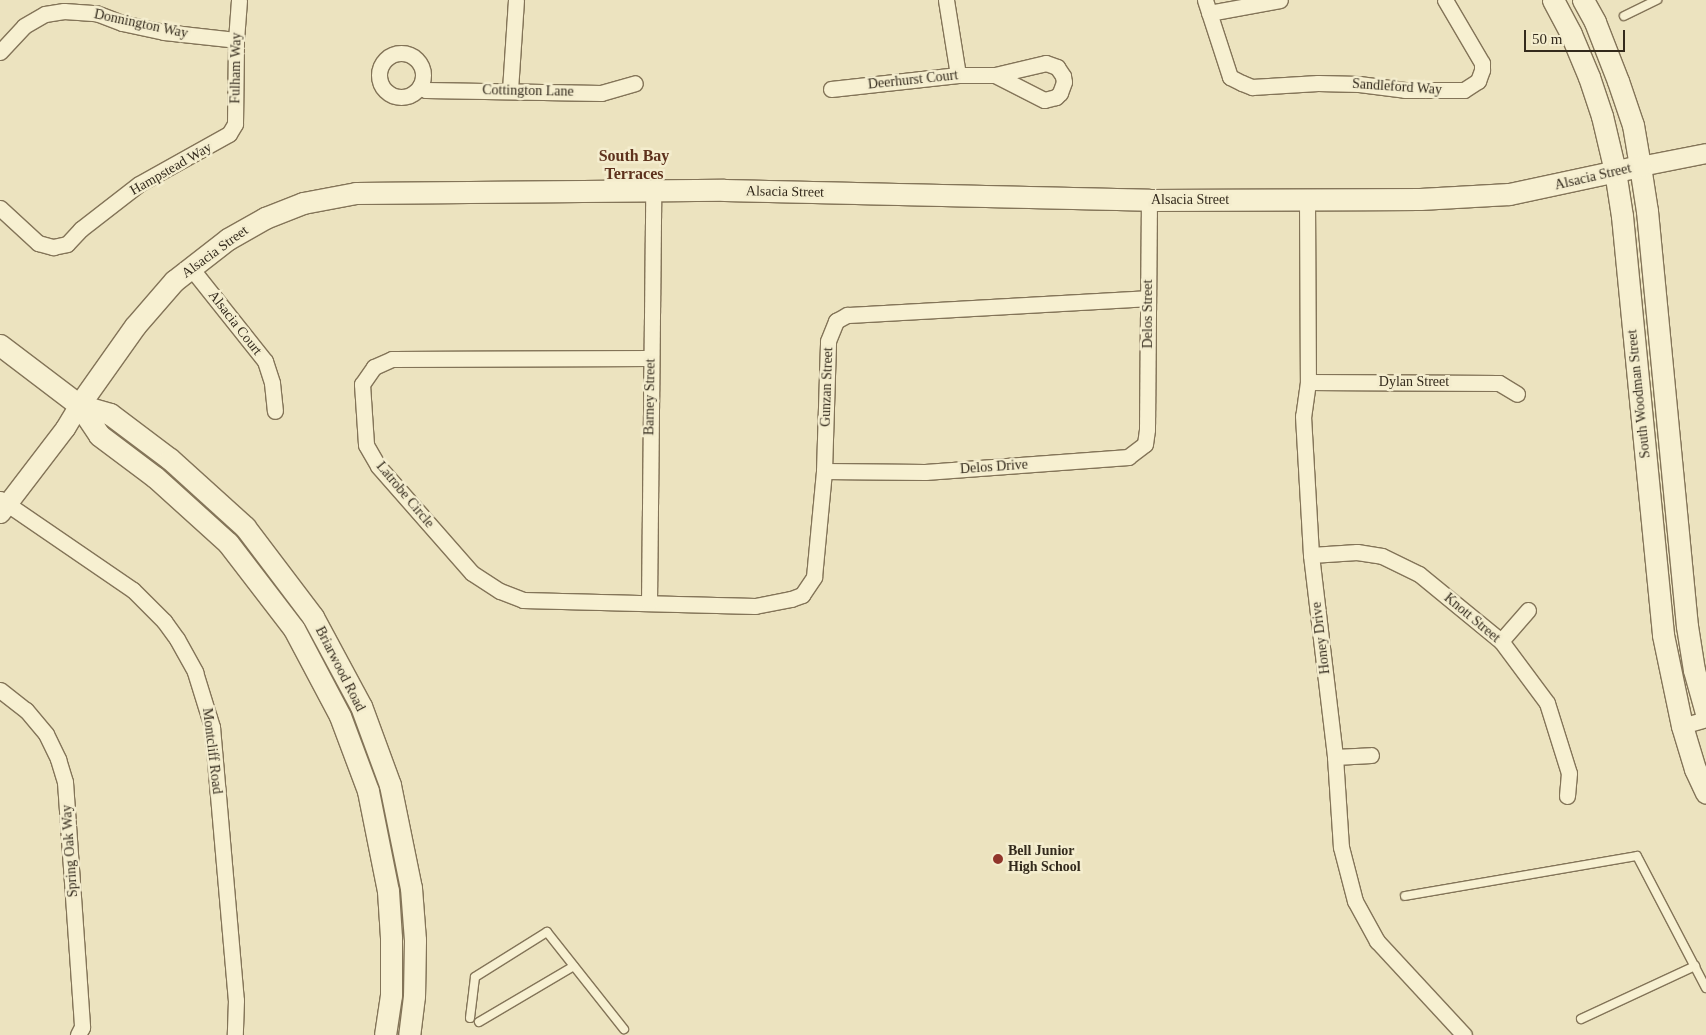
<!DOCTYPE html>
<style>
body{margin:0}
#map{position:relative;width:1706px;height:1035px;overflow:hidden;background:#ece3bf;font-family:Georgia,serif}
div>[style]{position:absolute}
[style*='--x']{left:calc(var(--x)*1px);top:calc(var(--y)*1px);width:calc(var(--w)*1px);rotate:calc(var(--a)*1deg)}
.roads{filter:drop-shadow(1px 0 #837458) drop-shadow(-1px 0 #837458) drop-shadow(0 1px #837458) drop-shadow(0 -1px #837458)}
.service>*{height:8px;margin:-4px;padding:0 4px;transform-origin:4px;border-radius:4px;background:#f7f0d1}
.minor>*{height:15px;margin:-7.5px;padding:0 7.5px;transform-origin:7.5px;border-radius:7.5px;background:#f7f0d1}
.minor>.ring{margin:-7.5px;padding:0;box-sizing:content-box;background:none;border:15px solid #f7f0d1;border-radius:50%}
.tertiary>*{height:19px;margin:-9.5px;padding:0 9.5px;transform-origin:9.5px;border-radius:9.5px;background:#f7f0d1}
.secondary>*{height:21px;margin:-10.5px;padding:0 10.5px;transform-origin:10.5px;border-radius:10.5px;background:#f7f0d1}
.dots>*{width:14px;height:14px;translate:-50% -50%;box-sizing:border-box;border:2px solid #f4edce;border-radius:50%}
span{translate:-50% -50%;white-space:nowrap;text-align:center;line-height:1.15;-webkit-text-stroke:5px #f4edce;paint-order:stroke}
.street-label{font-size:14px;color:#332a1c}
.poi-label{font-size:14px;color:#332a1c;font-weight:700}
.left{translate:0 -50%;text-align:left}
.quarter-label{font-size:16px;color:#5e321d;font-weight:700}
.scale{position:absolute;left:1524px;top:30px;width:101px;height:22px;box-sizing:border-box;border:2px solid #332a1c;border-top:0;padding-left:6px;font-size:15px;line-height:18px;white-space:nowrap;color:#332a1c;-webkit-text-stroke:4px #f4edce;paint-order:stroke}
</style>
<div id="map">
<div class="roads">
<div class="service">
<div style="--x:1624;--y:16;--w:37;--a:-26"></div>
<div style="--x:1405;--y:896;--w:235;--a:-9.8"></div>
<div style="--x:1637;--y:856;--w:149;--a:62.4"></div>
<div style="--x:470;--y:1018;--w:41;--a:-83"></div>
<div style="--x:475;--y:977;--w:85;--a:-32"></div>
<div style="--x:547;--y:932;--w:124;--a:51.6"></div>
<div style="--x:1581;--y:1019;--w:126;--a:-24.9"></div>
<div style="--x:479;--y:1022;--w:110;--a:-30.5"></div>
</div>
<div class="minor">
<div style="--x:946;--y:0;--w:76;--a:80.9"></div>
<div style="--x:1205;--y:0;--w:81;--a:72"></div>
<div style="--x:1230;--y:77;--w:13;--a:27"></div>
<div style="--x:1242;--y:83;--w:11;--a:22"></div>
<div style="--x:1252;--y:87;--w:66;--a:-3.5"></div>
<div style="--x:1318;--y:83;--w:41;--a:1.4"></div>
<div style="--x:1359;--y:84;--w:46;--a:7.4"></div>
<div style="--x:1405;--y:90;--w:59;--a:0"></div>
<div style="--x:1464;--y:90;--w:17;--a:-33"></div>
<div style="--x:1478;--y:81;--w:12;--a:-70"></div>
<div style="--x:1482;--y:70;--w:7;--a:-90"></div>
<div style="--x:1482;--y:63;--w:73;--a:-120.4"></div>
<div style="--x:1209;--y:13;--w:72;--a:-10.4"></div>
<div style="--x:0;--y:52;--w:35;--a:-47"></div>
<div style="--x:24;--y:26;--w:24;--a:-30"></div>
<div style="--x:45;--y:14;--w:19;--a:-9"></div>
<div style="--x:64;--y:11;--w:32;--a:4"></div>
<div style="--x:96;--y:13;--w:28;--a:21"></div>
<div style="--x:122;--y:23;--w:43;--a:12.1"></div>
<div style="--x:164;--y:32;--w:72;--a:6.3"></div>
<div class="ring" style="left:379px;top:53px;width:29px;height:29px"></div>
<div style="--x:420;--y:86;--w:7;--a:34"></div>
<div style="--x:426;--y:90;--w:175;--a:1"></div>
<div style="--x:601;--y:93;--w:35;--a:-16"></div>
<div style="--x:831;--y:89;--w:128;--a:-6.3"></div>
<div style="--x:958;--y:75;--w:37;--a:0"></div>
<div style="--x:995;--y:75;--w:52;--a:-13.2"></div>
<div style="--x:1046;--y:63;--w:12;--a:20"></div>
<div style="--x:1057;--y:67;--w:11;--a:56"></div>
<div style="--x:1063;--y:76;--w:6;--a:81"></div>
<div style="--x:1064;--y:82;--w:12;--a:110"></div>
<div style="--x:1060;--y:93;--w:6;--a:135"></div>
<div style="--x:1056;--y:97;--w:12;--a:166"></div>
<div style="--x:1044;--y:100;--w:55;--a:-153"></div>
<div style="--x:510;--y:90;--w:90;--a:-86.2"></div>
<div style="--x:1307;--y:200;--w:182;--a:89.7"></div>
<div style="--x:1308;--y:382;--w:34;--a:98"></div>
<div style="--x:1303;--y:416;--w:139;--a:86.7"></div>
<div style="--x:1311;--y:555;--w:203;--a:83.2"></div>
<div style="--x:1335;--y:757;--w:90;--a:86.2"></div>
<div style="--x:1341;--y:847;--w:56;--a:75.5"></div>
<div style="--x:1355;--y:901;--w:46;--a:61.2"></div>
<div style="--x:1377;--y:941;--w:128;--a:47.2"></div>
<div style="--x:0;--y:208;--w:52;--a:42.6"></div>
<div style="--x:38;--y:243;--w:16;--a:15"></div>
<div style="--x:53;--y:247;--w:14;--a:-12"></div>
<div style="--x:67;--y:244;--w:21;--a:-47"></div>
<div style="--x:81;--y:229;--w:73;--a:-37.8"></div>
<div style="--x:139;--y:184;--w:103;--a:-29.1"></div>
<div style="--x:229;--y:134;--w:12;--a:-59"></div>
<div style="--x:235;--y:124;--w:84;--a:-89.3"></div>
<div style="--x:236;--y:40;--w:40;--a:-85.7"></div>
<div style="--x:191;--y:268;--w:119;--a:51.5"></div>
<div style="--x:265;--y:361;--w:23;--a:72"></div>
<div style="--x:272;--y:383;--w:28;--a:84"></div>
<div style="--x:650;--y:358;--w:258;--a:179.8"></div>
<div style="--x:392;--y:359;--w:20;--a:156"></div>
<div style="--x:374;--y:367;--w:21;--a:125"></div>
<div style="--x:362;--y:384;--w:61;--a:86.2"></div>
<div style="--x:366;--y:445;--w:24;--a:60"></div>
<div style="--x:378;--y:466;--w:142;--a:48.7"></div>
<div style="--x:472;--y:573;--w:33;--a:33"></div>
<div style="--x:500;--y:591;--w:25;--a:21"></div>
<div style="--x:523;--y:600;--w:232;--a:1.5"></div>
<div style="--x:755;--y:606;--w:37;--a:-11"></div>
<div style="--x:791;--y:599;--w:12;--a:-20"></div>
<div style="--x:802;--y:595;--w:22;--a:-56"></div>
<div style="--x:814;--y:577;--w:106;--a:-84.6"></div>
<div style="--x:824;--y:471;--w:130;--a:-88.2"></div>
<div style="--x:828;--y:341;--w:22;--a:-68"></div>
<div style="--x:836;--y:321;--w:13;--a:-29"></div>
<div style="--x:847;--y:315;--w:301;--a:-3.2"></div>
<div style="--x:1308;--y:382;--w:191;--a:0.3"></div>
<div style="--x:1499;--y:383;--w:21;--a:31"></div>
<div style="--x:824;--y:471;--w:101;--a:0.6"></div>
<div style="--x:925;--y:472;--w:204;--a:-4.2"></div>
<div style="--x:1128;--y:457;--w:21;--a:-37"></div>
<div style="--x:1145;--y:444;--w:15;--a:-82"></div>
<div style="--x:1147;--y:429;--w:229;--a:-89.5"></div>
<div style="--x:0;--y:499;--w:161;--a:34.4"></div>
<div style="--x:133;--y:590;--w:44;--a:45"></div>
<div style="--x:164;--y:621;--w:22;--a:54"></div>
<div style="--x:177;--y:639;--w:38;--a:61"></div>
<div style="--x:195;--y:672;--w:58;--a:72.8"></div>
<div style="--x:212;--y:727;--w:274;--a:85"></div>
<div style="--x:236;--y:1000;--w:35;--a:92"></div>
<div style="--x:1311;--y:555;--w:46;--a:-3.7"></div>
<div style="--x:1357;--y:552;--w:25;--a:9"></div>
<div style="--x:1382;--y:556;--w:41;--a:25.9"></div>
<div style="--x:1419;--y:574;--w:106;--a:39.3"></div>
<div style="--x:1501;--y:641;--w:77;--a:53.4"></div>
<div style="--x:1547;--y:703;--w:73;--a:72.6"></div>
<div style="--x:1569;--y:773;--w:23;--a:95"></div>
<div style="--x:649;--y:603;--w:411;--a:-89.4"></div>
<div style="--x:1501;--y:641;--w:41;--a:-48.9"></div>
<div style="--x:0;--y:690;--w:33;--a:38"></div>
<div style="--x:26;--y:710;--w:31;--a:50"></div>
<div style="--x:46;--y:734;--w:28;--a:64"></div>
<div style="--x:58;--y:759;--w:24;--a:73"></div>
<div style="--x:65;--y:782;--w:246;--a:86"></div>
<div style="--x:82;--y:1027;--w:9;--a:117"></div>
<div style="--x:1682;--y:726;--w:25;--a:-16"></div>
<div style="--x:1335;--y:757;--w:36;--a:-3"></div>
</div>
<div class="tertiary">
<div style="--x:1640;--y:166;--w:67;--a:-11.1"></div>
<div style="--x:0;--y:513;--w:107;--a:-52.6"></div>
<div style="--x:65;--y:428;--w:27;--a:-59"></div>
</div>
<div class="secondary">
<div style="--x:1553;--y:0;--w:38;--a:62"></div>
<div style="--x:1571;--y:34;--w:47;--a:67.3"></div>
<div style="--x:1589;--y:77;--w:41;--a:71.6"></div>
<div style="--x:1602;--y:116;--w:57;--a:76.7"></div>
<div style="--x:1615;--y:171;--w:46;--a:81.2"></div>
<div style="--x:1622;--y:216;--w:421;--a:84.4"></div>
<div style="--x:1663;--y:635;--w:93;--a:78.2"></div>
<div style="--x:1682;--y:726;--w:45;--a:73.2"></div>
<div style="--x:1695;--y:769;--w:26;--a:65"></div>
<div style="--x:1583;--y:0;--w:25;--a:61"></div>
<div style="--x:1595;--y:22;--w:63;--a:68.7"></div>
<div style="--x:1618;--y:81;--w:46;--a:71.2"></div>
<div style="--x:1633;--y:125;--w:42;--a:80.3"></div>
<div style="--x:1640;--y:166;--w:46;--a:81.2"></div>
<div style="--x:1647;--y:211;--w:417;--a:84.5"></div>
<div style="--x:1687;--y:626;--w:45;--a:81"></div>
<div style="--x:1694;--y:670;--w:45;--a:74.4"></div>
<div style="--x:0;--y:345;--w:99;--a:37.2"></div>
<div style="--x:79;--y:405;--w:36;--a:56"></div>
<div style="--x:99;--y:435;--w:70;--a:36.9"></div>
<div style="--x:155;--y:477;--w:98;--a:42.1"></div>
<div style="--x:228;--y:543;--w:108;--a:52.5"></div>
<div style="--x:294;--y:629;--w:98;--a:62.1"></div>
<div style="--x:340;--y:716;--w:80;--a:69.5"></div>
<div style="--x:368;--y:791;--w:102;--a:78.7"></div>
<div style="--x:388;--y:891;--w:46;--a:86.3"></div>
<div style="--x:391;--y:937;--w:58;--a:90"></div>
<div style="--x:391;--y:995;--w:40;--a:98.5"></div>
<div style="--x:79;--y:405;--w:97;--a:-54.7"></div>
<div style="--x:135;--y:326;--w:60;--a:-49.1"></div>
<div style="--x:174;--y:281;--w:68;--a:-37.9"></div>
<div style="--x:228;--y:239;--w:43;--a:-29.6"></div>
<div style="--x:265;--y:218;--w:41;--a:-21.5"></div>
<div style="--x:303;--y:203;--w:54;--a:-10.7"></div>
<div style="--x:356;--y:193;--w:368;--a:-0.5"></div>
<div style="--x:724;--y:190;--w:425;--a:1.3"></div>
<div style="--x:1149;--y:200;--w:271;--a:-0.2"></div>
<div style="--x:1420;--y:199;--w:89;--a:-3.2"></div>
<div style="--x:1509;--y:194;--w:134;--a:-12.1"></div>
<div style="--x:79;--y:405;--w:32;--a:16"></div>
<div style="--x:110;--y:414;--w:75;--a:36.9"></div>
<div style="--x:170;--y:459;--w:101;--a:42.2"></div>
<div style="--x:245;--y:527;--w:113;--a:52.9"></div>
<div style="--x:313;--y:617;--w:101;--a:61.7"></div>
<div style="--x:361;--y:706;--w:84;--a:69.8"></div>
<div style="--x:390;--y:785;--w:105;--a:78.5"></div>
<div style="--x:411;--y:888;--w:52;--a:85.6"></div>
<div style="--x:415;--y:940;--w:56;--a:91"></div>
<div style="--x:414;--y:996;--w:39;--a:97"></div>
</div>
</div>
<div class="dots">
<div style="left:998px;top:859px;background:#90352a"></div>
</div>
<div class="street-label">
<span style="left:141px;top:24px;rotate:12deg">Donnington Way</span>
<span style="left:236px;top:68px;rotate:-89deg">Fulham Way</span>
<span style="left:913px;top:80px;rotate:-6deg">Deerhurst Court</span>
<span style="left:1397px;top:87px;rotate:4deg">Sandleford Way</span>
<span style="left:528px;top:91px;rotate:1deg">Cottington Lane</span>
<span style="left:171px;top:169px;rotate:-30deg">Hampstead Way</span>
<span style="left:1593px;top:177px;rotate:-13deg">Alsacia Street</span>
<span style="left:785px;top:192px;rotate:1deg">Alsacia Street</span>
<span style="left:1190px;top:200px">Alsacia Street</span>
<span style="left:215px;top:252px;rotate:-36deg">Alsacia Street</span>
<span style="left:1148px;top:314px;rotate:-90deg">Delos Street</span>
<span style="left:235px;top:323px;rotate:52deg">Alsacia Court</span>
<span style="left:1414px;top:382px">Dylan Street</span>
<span style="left:827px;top:387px;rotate:-88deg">Gunzan Street</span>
<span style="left:1639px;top:394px;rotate:-96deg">South Woodman Street</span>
<span style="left:650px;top:397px;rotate:-89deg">Barney Street</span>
<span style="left:994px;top:467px;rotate:-4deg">Delos Drive</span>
<span style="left:405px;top:495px;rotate:50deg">Latrobe Circle</span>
<span style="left:1472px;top:618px;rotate:40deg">Knott Street</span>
<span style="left:1321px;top:638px;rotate:-97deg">Honey Drive</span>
<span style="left:340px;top:669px;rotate:63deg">Briarwood Road</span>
<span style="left:212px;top:751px;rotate:83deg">Montcliff Road</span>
<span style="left:70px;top:851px;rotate:-94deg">Spring Oak Way</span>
</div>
<div class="poi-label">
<span class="left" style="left:1008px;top:859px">Bell Junior<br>High School</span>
</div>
<div class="quarter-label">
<span style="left:634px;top:165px">South Bay<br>Terraces</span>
</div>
<div class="scale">50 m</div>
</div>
